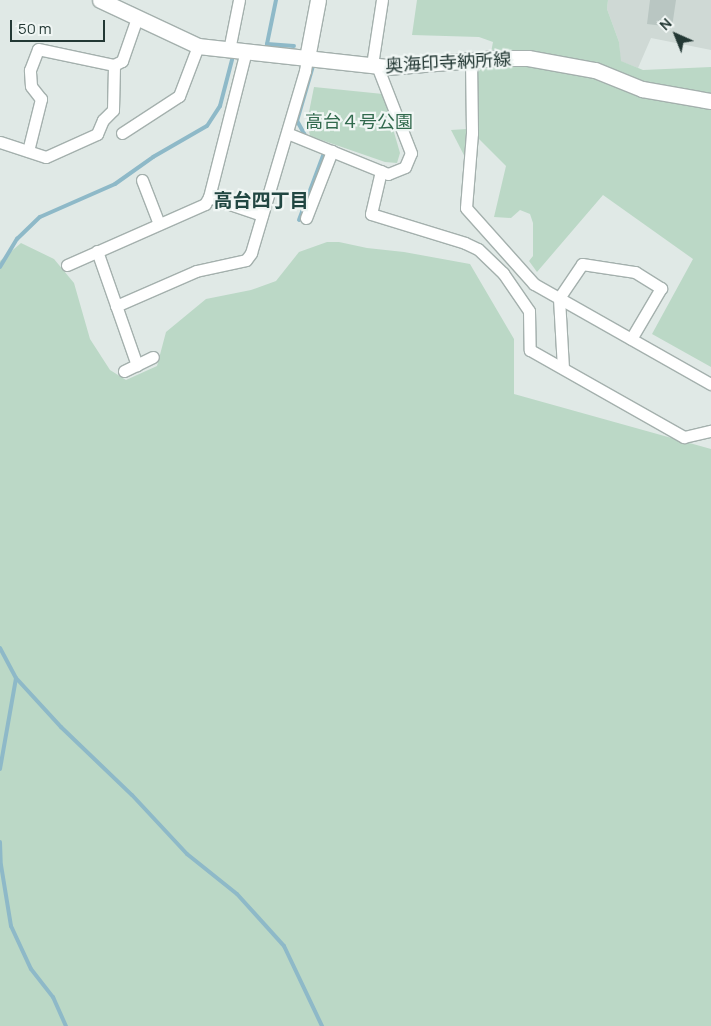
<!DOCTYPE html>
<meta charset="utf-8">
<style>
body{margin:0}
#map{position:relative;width:711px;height:1026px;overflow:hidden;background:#e0e9e6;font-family:Manrope,"Noto Sans JP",sans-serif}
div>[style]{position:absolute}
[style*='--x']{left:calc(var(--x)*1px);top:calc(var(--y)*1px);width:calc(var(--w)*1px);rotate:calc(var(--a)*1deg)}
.built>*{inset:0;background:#cfd9d5}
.green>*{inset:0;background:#bbd8c6}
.stream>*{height:4px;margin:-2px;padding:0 2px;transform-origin:2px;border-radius:2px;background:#8eb9c8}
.building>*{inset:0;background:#b9c6c2}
.roads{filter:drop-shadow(1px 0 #a4b0ad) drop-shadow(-1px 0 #a4b0ad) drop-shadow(0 1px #a4b0ad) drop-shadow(0 -1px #a4b0ad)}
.minor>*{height:11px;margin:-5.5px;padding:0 5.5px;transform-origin:5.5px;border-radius:5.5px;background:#fff}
.tertiary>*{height:15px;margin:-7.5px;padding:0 7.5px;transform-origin:7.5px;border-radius:7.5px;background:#fff}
.secondary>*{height:15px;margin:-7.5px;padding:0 7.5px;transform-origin:7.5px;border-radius:7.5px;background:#fff}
span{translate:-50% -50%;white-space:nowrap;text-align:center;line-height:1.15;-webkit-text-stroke:4.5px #f0f6f4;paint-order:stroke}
.street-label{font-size:18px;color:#233834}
.park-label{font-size:18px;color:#326a4e}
.neighbourhood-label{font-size:19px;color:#214742;font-weight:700}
.north{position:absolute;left:651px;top:10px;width:50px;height:50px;-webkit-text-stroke:4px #f0f6f4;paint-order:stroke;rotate:316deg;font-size:14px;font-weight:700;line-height:20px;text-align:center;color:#233834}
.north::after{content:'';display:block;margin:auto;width:18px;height:22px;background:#233834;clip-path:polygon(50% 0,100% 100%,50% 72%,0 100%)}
.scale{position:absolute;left:10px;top:20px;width:95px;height:22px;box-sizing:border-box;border:2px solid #233834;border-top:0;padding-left:6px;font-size:15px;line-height:18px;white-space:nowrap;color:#233834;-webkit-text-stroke:4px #f0f6f4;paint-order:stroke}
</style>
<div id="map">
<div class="built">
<div style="clip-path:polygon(608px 0,711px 0,711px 50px,651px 38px,638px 68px,620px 61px,619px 42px,607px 9px)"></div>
</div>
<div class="green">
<div style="clip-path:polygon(417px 0,608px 0,607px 9px,619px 42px,621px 61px,643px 70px,711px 67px,711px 367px,652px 334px,693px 259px,603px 195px,537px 272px,529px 261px,533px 256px,533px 223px,530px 214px,520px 210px,511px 218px,494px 217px,506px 166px,477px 137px,476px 74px,481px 69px,488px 68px,493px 42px,479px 37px,412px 35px)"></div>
<div style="clip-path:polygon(314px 87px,383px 94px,400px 153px,397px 163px,385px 162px,310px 136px,307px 122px)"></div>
<div style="clip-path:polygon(467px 129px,467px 161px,451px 130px)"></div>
<div style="clip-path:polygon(327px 242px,339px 242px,367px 248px,404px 252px,470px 264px,514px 339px,514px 394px,711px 449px,711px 1026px,0 1026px,0 261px,21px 243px,54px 259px,74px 283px,90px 339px,110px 370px,126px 380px,157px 366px,166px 332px,206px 299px,251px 290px,276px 281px,299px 252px)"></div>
</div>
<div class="stream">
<div style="--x:276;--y:0;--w:45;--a:101.6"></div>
<div style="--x:267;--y:44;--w:27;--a:4"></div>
<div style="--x:306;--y:137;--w:18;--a:-119"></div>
<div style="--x:297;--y:121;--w:57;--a:-73.8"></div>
<div style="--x:299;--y:220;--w:72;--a:-69.5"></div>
<div style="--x:0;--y:267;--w:33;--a:-59"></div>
<div style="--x:17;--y:239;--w:32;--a:-44"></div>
<div style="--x:40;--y:217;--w:82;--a:-23.7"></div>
<div style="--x:115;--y:184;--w:47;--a:-35.4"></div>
<div style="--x:153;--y:157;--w:62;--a:-29.9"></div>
<div style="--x:207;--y:126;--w:24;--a:-57"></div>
<div style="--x:220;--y:106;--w:48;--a:-75.4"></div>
<div style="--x:0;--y:648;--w:34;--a:62"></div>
<div style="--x:16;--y:678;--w:67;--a:47.4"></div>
<div style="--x:61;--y:727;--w:98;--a:43.8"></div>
<div style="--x:132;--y:795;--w:81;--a:47"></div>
<div style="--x:187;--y:854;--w:64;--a:38.7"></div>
<div style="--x:237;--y:894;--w:70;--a:47.9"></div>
<div style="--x:284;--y:946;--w:89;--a:64.6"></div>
<div style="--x:0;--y:769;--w:92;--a:-80"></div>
<div style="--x:0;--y:842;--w:23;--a:88"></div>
<div style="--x:1;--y:865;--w:62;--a:80.7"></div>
<div style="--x:11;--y:926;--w:47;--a:65.1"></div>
<div style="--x:31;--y:969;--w:36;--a:52"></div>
<div style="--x:53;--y:997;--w:32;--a:66"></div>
</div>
<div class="building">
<div style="clip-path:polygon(650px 0,676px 0,672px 27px,647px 24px)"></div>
</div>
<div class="roads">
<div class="minor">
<div style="--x:229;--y:50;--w:51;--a:-78.7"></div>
<div style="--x:471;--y:60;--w:73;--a:89.2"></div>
<div style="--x:472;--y:133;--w:75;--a:94.6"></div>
<div style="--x:466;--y:208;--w:102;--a:48.2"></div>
<div style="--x:534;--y:284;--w:203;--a:29.5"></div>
<div style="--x:372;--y:65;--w:66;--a:-81.3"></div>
<div style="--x:122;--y:133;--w:68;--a:-33"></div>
<div style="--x:179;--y:96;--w:53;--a:-69.2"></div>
<div style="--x:287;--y:133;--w:109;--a:22.1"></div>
<div style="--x:388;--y:174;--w:18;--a:-22"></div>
<div style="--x:405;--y:167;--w:15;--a:-67"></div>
<div style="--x:411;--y:153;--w:93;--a:-111.3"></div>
<div style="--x:0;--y:142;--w:48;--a:18.1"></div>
<div style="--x:46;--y:157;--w:56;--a:-24.3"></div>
<div style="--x:97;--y:134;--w:15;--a:-67"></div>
<div style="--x:103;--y:120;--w:14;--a:-45"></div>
<div style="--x:113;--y:110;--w:45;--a:-88.7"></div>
<div style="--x:114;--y:65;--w:9;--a:-27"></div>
<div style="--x:122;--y:61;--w:46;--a:-70.8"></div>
<div style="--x:28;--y:151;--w:54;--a:-76"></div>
<div style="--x:41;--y:99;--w:16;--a:-128"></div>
<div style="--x:31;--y:86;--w:16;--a:-94"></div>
<div style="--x:30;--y:70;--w:22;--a:-69"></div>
<div style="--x:38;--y:49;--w:78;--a:11.9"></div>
<div style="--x:381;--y:171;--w:44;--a:103.1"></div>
<div style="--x:371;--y:214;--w:98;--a:17.1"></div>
<div style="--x:465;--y:243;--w:14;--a:25"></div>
<div style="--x:478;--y:249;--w:35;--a:44"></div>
<div style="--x:503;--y:273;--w:46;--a:55.6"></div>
<div style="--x:529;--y:311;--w:39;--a:89"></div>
<div style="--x:530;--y:350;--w:177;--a:29.5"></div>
<div style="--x:684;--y:437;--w:28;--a:-13"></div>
<div style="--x:142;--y:180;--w:47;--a:68.9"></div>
<div style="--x:209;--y:197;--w:56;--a:18.8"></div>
<div style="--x:306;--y:218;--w:72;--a:-68.8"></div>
<div style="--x:97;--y:251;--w:121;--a:70.7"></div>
<div style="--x:67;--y:265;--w:151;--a:-23.8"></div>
<div style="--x:205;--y:204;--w:8;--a:-60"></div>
<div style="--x:209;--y:197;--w:151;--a:-75.8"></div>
<div style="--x:116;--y:306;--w:87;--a:-23.6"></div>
<div style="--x:196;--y:271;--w:51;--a:-12.4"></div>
<div style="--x:246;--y:260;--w:9;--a:-54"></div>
<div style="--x:251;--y:253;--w:190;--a:-73.5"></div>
<div style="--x:305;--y:71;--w:13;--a:-81"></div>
<div style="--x:563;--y:368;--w:70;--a:-93.3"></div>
<div style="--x:559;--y:298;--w:41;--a:-55.9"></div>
<div style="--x:582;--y:264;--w:54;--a:8.6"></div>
<div style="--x:635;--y:272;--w:31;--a:32"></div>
<div style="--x:661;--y:288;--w:59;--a:120.5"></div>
<div style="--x:124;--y:371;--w:32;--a:-26"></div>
</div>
<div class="tertiary">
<div style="--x:307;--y:58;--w:59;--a:-79.3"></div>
</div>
<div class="secondary">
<div style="--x:100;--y:0;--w:108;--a:25.1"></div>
<div style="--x:198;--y:46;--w:190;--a:6.3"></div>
<div style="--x:387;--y:67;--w:110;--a:-4.7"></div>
<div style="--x:497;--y:58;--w:31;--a:0"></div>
<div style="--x:528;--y:58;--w:68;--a:10.2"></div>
<div style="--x:595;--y:70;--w:51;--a:22"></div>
<div style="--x:642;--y:89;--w:70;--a:9.9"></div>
</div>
</div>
<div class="street-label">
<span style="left:448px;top:62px;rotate:-3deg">奥海印寺納所線</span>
</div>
<div class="park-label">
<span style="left:359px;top:121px">高台４号公園</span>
</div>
<div class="neighbourhood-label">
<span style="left:261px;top:201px">高台四丁目</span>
</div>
<div class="north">N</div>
<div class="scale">50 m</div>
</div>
